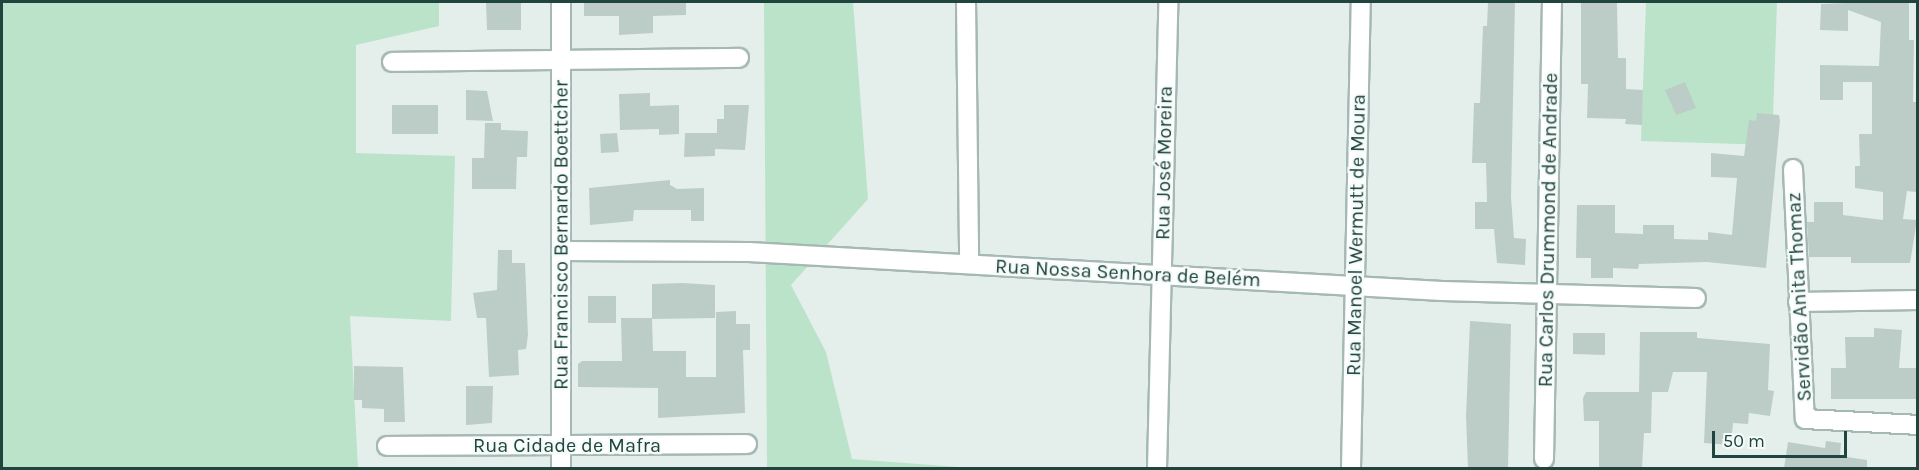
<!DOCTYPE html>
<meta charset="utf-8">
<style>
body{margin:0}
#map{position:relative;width:1919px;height:470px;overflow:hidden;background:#e4efeb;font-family:Karla,sans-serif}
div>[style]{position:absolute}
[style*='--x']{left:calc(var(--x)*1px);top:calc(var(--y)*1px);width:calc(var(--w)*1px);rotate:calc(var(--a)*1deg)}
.green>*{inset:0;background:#bae3ca}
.building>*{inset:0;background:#bccdc8}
.roads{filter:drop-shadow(2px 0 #a5b8b4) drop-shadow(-2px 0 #a5b8b4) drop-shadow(0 2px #a5b8b4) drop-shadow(0 -2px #a5b8b4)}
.minor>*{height:18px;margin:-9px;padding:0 9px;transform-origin:9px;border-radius:9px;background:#fff}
span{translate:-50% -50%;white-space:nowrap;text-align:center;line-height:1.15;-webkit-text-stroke:4.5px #f5fbf9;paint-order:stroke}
.street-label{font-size:20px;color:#20443e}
.frame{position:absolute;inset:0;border:3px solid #20443e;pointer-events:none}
.scale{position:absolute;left:1712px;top:431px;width:135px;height:27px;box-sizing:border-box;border:3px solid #20443e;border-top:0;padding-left:8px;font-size:18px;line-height:21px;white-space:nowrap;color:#20443e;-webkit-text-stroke:4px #f5fbf9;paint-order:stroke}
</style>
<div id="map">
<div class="green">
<div style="clip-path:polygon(2px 2px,439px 2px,439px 26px,356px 45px,356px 153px,455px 156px,451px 321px,350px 316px,358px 468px,381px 468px,2px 468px)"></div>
<div style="clip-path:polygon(764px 2px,853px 2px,868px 199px,791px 285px,826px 352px,852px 459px,972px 468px,767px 468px)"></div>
<div style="clip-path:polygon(1646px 2px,1777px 2px,1772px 145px,1641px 141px)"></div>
</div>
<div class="building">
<div style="clip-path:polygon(486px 2px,521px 2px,521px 30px,487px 30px)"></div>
<div style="clip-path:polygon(584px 2px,686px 2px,686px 15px,653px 16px,653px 33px,619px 35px,619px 16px,584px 16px)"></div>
<div style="clip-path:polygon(1488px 2px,1515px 2px,1511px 197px,1514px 238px,1526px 239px,1525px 265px,1497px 263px,1494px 229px,1475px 229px,1475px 202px,1487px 202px,1486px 163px,1472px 163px,1474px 103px,1480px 103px,1483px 26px,1487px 26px)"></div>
<div style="clip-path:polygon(1581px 2px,1617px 2px,1618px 58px,1626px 58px,1626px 89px,1643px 90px,1642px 125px,1625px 124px,1626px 119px,1587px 118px,1588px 84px,1581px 84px)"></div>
<div style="clip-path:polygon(1870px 2px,1909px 2px,1909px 40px,1914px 40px,1913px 102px,1917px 102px,1916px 192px,1907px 191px,1903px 219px,1917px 220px,1910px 263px,1851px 263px,1851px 257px,1809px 257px,1807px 222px,1814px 222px,1814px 202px,1843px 202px,1843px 215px,1883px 220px,1883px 192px,1855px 188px,1855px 166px,1860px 166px,1859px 134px,1872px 134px,1872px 82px,1843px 82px,1843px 100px,1820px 100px,1820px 65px,1879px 66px,1881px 22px,1848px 10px,1848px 31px,1820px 30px,1821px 4px)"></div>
<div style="clip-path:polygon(1685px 82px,1696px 108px,1676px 115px,1665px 90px)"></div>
<div style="clip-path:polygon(466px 90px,487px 91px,493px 121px,466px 120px)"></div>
<div style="clip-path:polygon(650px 93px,650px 106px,679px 105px,679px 134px,659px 135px,659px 129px,620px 130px,619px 94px)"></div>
<div style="clip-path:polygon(392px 105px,438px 105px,438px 134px,392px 134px)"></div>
<div style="clip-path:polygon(724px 105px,749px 105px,745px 150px,715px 149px,715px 156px,684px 157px,685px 133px,717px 133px,717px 119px,724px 119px)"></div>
<div style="clip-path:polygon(1757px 113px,1779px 115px,1780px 121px,1766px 268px,1707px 262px,1639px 264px,1638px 269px,1613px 268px,1613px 278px,1591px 278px,1591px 258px,1576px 258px,1577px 205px,1615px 205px,1615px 233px,1643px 234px,1643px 225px,1674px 225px,1674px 239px,1708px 240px,1708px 232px,1732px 235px,1737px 178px,1711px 177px,1711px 153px,1744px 156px,1749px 120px,1756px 121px)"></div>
<div style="clip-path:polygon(485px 123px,501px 123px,501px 130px,528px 131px,527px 157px,517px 157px,516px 189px,472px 189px,472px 158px,484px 158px)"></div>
<div style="clip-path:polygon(617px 133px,619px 152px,601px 153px,600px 134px)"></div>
<div style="clip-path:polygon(670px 180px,670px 185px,677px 189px,704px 188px,704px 221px,691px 221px,691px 210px,634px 210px,633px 221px,590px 225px,589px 188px)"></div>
<div style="clip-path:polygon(498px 250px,512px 250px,512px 263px,525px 263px,528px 335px,526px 349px,518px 350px,519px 375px,489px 377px,486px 318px,477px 318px,473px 293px,497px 290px)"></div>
<div style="clip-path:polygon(682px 283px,715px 285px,715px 318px,652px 319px,652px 284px)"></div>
<div style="clip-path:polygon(588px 296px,616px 296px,616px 323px,588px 323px)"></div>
<div style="clip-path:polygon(736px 311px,736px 324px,750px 324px,750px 350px,743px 350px,745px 413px,658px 418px,658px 388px,578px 387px,578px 364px,582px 361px,622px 361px,621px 318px,652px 318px,653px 351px,686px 351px,686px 377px,716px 377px,716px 312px)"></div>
<div style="clip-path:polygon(1470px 321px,1511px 324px,1508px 468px,1468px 468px,1466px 416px)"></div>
<div style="clip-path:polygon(1874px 328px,1902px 330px,1899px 368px,1917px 368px,1917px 399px,1831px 399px,1831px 368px,1846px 368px,1845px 337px,1874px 337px)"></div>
<div style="clip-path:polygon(1640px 332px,1697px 332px,1697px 338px,1770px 344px,1768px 390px,1774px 391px,1770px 416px,1749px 413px,1748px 424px,1733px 423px,1731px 445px,1704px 443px,1707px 372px,1673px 372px,1668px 392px,1652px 392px,1651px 433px,1644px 433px,1642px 468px,1599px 468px,1599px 421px,1584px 421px,1583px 398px,1586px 392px,1639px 392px)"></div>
<div style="clip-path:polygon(1573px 333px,1605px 333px,1605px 355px,1573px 354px)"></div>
<div style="clip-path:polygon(354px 366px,403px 367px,405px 422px,384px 422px,384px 409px,362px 408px,362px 400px,354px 400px)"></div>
<div style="clip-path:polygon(466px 386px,493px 386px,492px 423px,466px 425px)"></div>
<div style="clip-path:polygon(1826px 441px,1841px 443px,1840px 456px,1867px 460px,1867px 468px,1784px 468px,1788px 442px,1825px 448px)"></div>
</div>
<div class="roads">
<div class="minor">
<div style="--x:561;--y:2;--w:466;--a:90"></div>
<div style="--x:966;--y:2;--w:262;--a:89.3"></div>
<div style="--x:392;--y:62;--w:347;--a:-0.7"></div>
<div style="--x:1793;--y:169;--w:250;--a:87.3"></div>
<div style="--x:1805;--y:419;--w:113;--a:3"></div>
<div style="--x:561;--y:251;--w:188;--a:0.3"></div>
<div style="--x:749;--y:252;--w:694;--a:3.22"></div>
<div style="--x:1442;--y:291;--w:254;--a:1.6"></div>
<div style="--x:1798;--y:302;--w:120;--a:-1"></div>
<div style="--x:387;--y:446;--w:360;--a:-0.3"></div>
<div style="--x:1544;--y:459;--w:457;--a:-89"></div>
<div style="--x:1157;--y:468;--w:466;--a:-88.6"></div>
<div style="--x:1351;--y:468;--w:466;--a:-88.8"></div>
</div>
</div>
<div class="street-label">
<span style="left:1164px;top:163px;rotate:-89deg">Rua José Moreira</span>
<span style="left:1548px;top:230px;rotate:-89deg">Rua Carlos Drummond de Andrade</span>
<span style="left:561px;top:235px;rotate:-90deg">Rua Francisco Bernardo Boettcher</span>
<span style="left:1356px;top:235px;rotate:-89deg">Rua Manoel Wermutt de Moura</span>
<span style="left:1128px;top:273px;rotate:3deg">Rua Nossa Senhora de Belém</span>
<span style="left:1799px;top:297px;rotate:-93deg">Servidão Anita Thomaz</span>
<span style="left:567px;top:445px">Rua Cidade de Mafra</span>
</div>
<div class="frame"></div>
<div class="scale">50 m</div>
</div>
